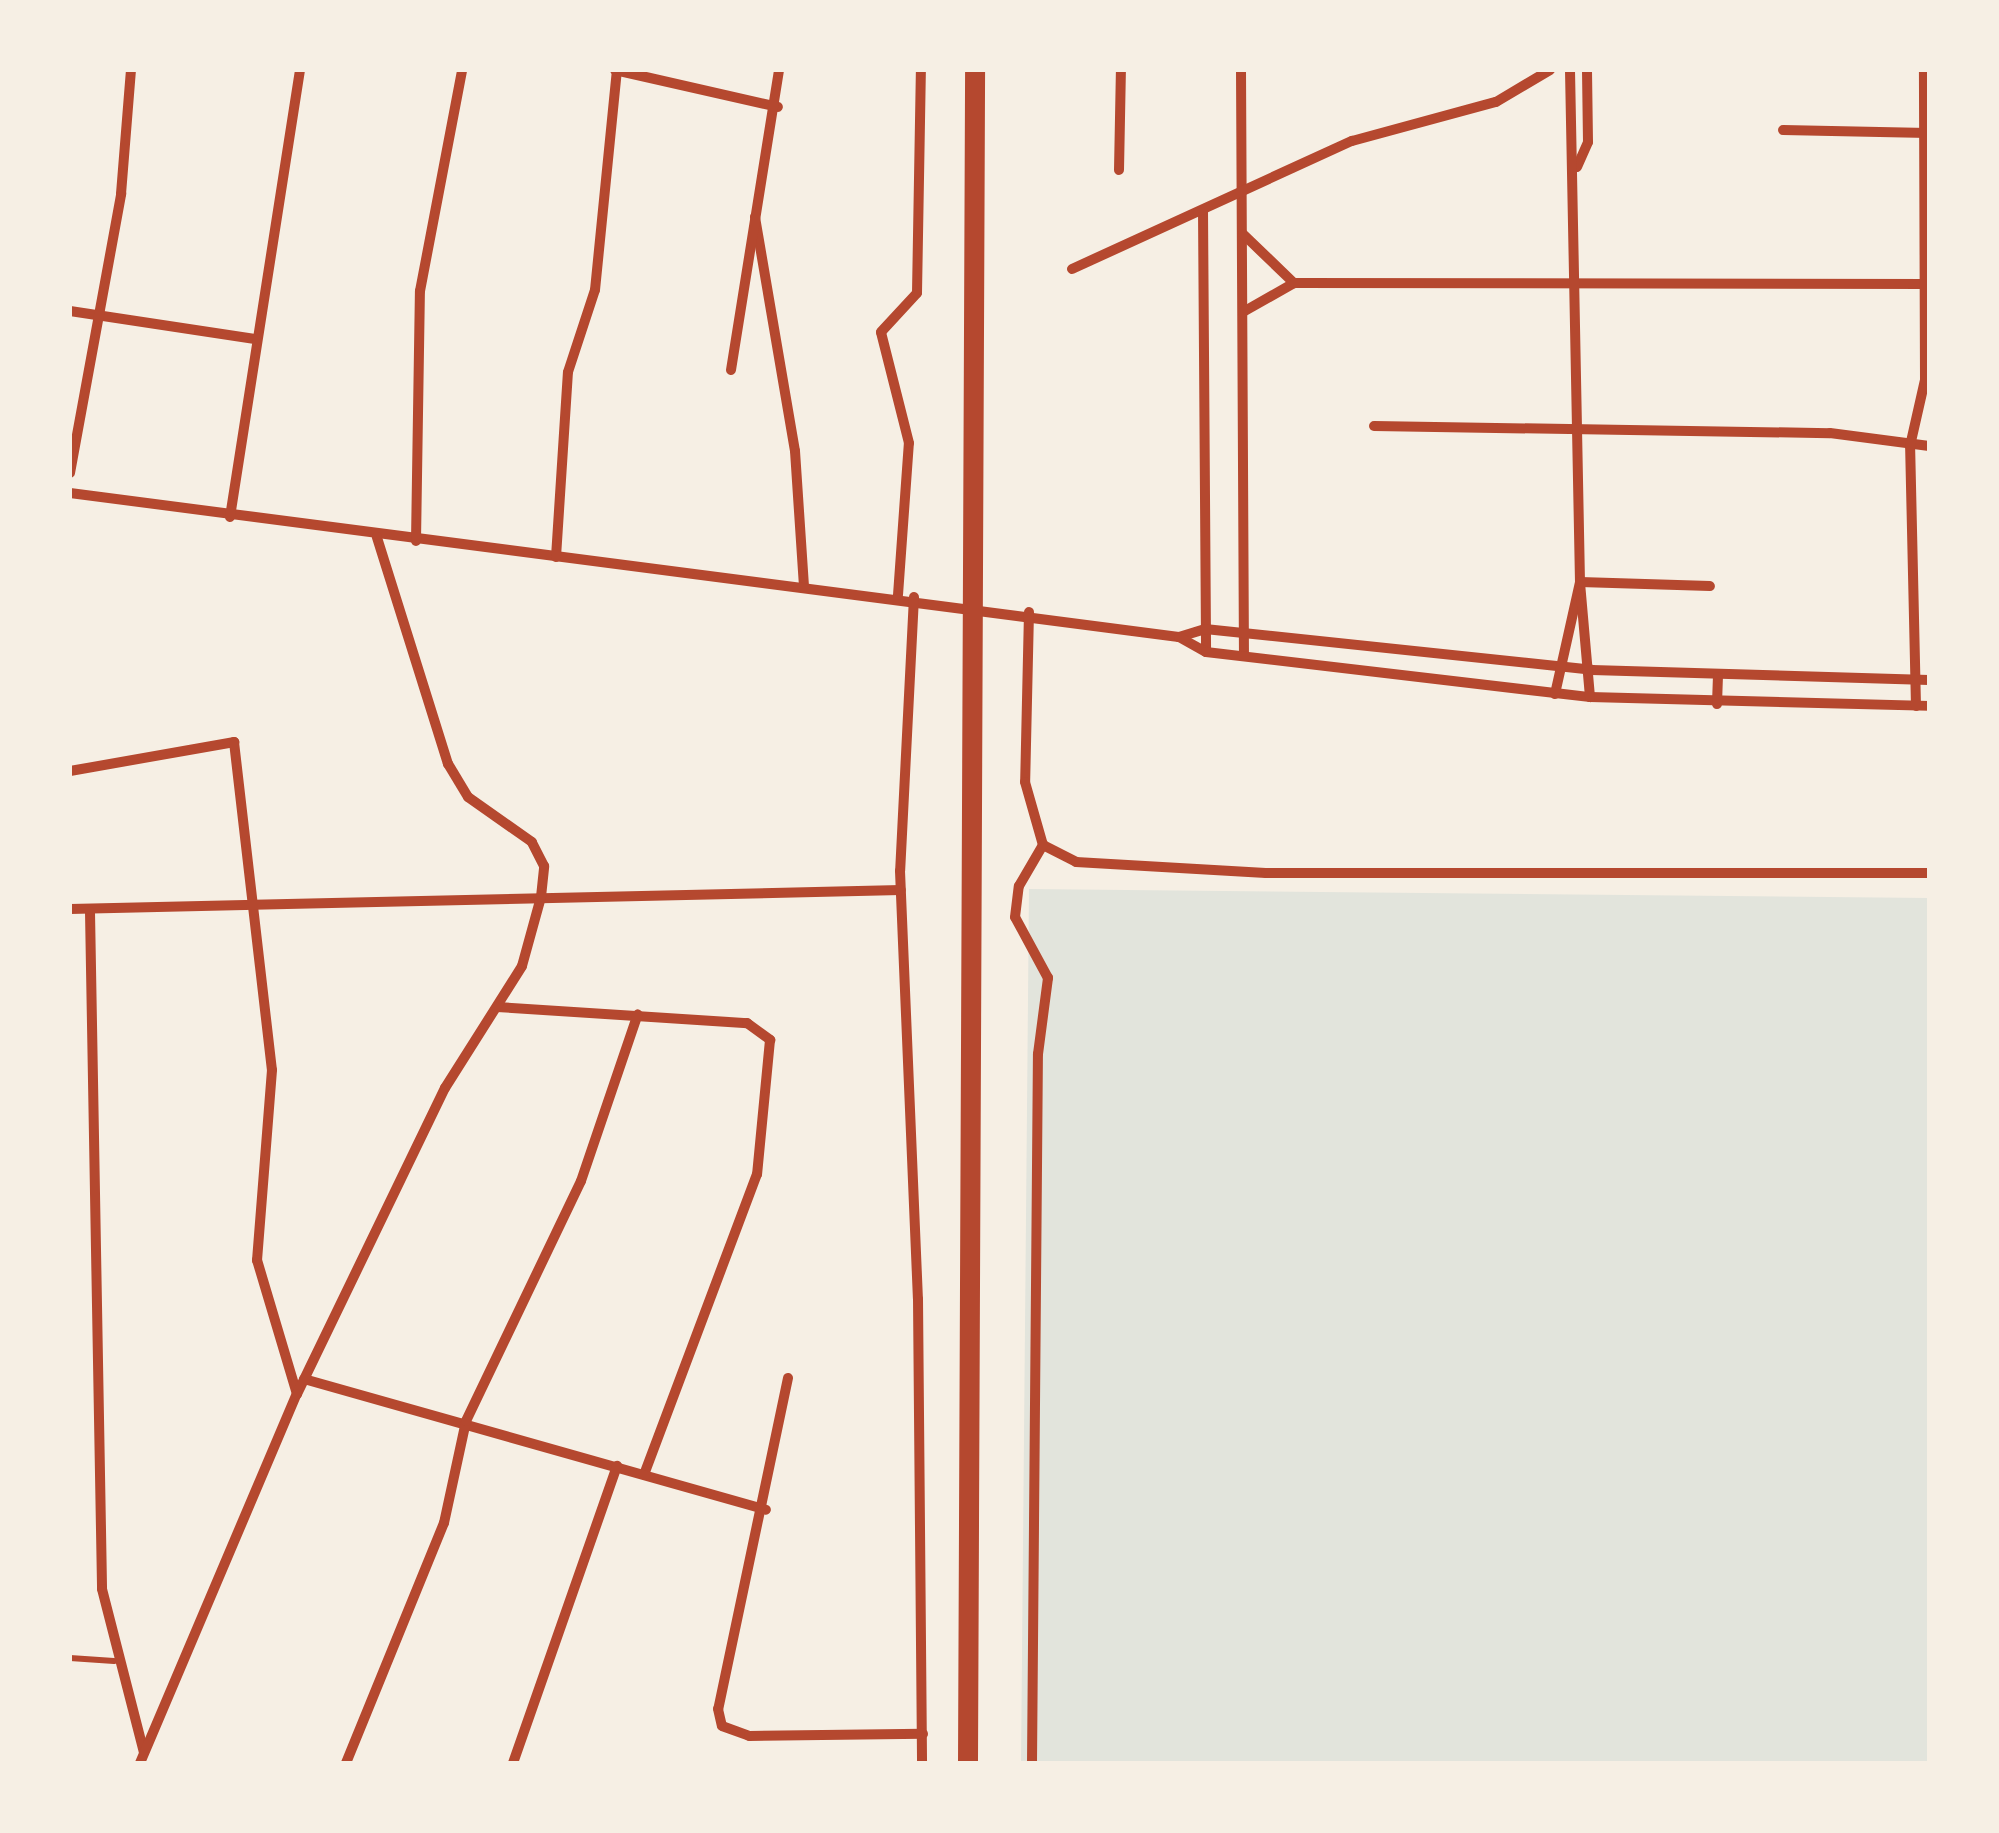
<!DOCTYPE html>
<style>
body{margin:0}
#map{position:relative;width:1999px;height:1833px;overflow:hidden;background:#f6efe4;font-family:"Playfair Display",serif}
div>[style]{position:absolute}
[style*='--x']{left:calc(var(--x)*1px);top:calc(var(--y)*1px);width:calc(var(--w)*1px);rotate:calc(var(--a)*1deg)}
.green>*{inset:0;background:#e2e4dc}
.service>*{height:6px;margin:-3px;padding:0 3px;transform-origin:3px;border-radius:3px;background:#b5482f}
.minor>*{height:10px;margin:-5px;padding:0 5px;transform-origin:5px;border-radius:5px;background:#b5482f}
.motorway>*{height:20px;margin:-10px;padding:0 10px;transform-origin:10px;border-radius:10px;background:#b5482f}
span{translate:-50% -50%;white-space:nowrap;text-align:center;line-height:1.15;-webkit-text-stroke:8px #f6efe4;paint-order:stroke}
.frame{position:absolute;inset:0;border:72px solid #f6efe4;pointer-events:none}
</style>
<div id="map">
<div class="green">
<div style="clip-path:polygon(1029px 889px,1929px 898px,1929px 1763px,1021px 1763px)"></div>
</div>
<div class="service">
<div style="--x:70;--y:1658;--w:44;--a:3.9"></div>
</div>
<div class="minor">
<div style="--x:615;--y:70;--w:167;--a:12.8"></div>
<div style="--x:1241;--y:70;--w:586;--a:89.71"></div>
<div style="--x:1783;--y:130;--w:145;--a:1.2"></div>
<div style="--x:1577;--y:167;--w:27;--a:-66"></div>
<div style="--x:1588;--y:142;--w:72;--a:-90.8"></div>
<div style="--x:1119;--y:170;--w:100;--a:-88.9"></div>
<div style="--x:1203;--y:210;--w:442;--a:89.6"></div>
<div style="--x:755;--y:217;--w:237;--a:80.3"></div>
<div style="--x:795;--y:451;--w:134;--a:86.2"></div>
<div style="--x:1243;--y:234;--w:71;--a:43.9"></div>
<div style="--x:1072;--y:269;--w:308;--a:-24.6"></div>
<div style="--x:1352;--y:141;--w:149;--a:-15.2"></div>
<div style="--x:1496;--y:102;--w:63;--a:-30.7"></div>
<div style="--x:70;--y:311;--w:187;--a:8.6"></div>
<div style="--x:1243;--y:312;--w:59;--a:-29.6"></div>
<div style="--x:1294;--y:283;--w:635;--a:0.09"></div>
<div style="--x:731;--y:370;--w:304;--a:-80.9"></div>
<div style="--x:1374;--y:426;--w:456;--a:0.9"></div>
<div style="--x:1830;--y:433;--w:100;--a:7.5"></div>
<div style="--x:70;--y:473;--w:284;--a:-79.6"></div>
<div style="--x:121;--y:194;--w:124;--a:-85.4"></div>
<div style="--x:70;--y:493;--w:1118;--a:7.4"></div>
<div style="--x:1179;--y:637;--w:27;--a:-17"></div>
<div style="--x:1205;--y:629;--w:389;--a:6"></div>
<div style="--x:1592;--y:670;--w:337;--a:1.7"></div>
<div style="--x:230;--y:517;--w:452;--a:-81.1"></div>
<div style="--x:416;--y:541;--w:250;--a:-89.1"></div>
<div style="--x:420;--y:291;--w:225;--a:-79.2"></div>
<div style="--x:556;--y:557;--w:185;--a:-86.3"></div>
<div style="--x:568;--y:372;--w:86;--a:-71.8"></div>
<div style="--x:595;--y:290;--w:221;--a:-84.3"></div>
<div style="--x:898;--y:595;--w:152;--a:-85.9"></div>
<div style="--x:909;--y:443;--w:114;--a:-104.2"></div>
<div style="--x:881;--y:332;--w:53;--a:-47.3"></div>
<div style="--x:917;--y:293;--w:223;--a:-89"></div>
<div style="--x:914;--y:597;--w:274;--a:92.9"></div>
<div style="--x:900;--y:871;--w:428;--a:87.6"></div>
<div style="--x:918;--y:1299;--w:464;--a:89.5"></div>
<div style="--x:1029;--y:612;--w:170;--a:91.3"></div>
<div style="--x:1025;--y:782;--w:66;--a:74.1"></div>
<div style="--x:1043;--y:845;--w:37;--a:27"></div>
<div style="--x:1076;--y:862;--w:190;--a:3.3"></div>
<div style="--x:1266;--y:873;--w:663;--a:0"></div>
<div style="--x:1179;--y:637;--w:31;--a:29"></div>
<div style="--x:1206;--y:652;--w:387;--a:6.7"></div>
<div style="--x:1590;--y:697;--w:339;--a:1.5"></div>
<div style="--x:1555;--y:694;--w:115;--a:-77.4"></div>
<div style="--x:1580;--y:582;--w:512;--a:-91.12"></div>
<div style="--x:1590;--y:697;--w:115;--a:-95"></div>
<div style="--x:1580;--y:582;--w:130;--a:1.8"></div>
<div style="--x:1717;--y:704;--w:27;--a:-88"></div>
<div style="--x:1916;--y:706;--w:260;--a:-91.3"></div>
<div style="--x:1910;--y:446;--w:68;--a:-77.2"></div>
<div style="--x:1925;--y:380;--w:310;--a:-90.2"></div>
<div style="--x:70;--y:771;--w:167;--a:-10"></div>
<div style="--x:234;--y:742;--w:330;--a:83.4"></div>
<div style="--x:272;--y:1070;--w:191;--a:94.5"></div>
<div style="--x:257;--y:1260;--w:140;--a:73.4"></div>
<div style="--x:70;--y:909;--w:831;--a:-1.31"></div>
<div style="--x:90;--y:912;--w:677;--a:88.98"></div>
<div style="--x:102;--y:1589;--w:168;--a:75.6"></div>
<div style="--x:497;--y:1007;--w:251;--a:3.7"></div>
<div style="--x:747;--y:1023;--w:29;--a:36"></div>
<div style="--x:770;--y:1040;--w:135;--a:95.5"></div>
<div style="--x:757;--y:1174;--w:321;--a:110.6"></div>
<div style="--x:788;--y:1378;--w:338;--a:101.9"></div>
<div style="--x:718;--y:1709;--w:17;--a:77"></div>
<div style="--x:722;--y:1726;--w:29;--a:20"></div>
<div style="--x:749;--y:1736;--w:174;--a:-0.7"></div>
<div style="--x:304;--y:1379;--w:480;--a:15.8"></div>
<div style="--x:140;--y:1763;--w:401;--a:-67"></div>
<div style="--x:297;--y:1394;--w:340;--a:-64.2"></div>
<div style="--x:445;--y:1088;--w:144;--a:-57.7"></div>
<div style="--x:522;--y:966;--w:72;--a:-74.6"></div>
<div style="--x:541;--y:897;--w:31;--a:-84"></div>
<div style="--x:544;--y:866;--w:27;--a:-117"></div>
<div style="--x:532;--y:842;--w:78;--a:-144.9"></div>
<div style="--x:468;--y:797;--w:39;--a:-121"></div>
<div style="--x:448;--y:764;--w:238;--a:-107.4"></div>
<div style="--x:346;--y:1763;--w:259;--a:-67.8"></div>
<div style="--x:444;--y:1523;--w:104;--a:-77.8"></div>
<div style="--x:466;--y:1421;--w:266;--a:-64.4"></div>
<div style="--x:581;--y:1181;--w:176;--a:-71.2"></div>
<div style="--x:513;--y:1763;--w:315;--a:-70.7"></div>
<div style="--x:1032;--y:1763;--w:709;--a:-89.52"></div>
<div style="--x:1038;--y:1054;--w:77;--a:-82.5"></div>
<div style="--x:1048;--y:978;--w:69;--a:-118.4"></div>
<div style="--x:1015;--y:917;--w:31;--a:-83"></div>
<div style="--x:1019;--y:886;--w:48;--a:-59.7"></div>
</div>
<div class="motorway">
<div style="--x:968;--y:1763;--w:1693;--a:-89.76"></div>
</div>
<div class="frame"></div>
</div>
